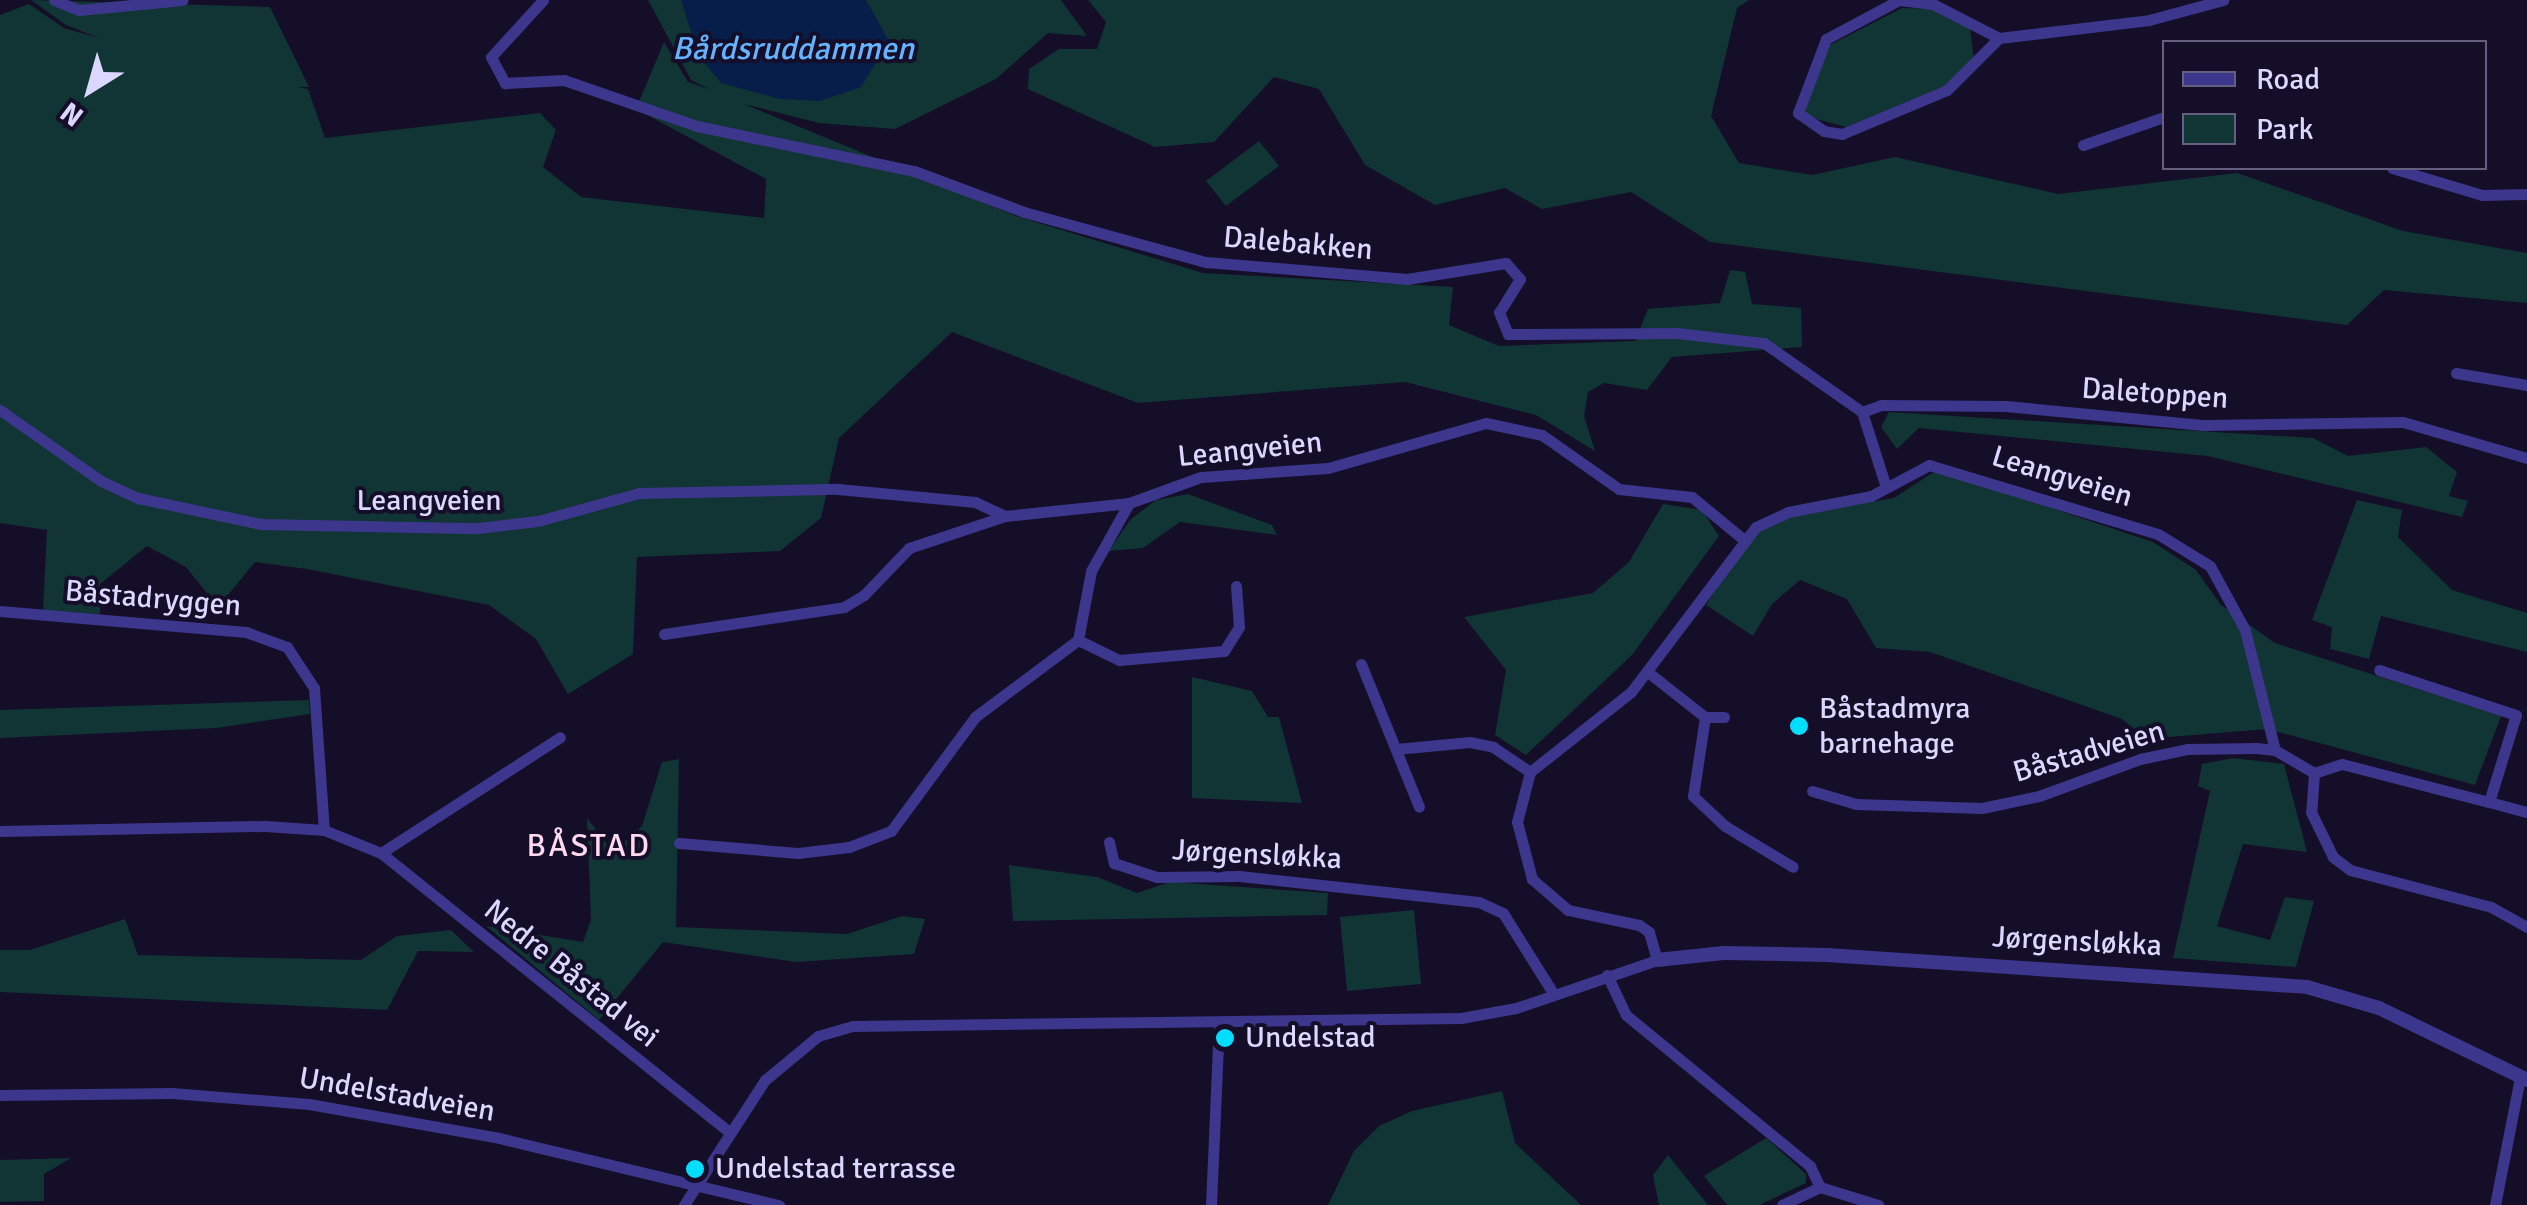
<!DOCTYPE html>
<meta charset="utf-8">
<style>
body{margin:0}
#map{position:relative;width:2527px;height:1205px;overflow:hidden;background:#140e29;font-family:Signika,sans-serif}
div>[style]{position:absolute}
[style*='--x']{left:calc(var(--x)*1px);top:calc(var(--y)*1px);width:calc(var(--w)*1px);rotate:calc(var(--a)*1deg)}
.green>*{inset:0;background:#113434}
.water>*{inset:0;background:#071d4a}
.minor>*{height:11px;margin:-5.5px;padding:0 5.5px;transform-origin:5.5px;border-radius:5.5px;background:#3c368c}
.tertiary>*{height:14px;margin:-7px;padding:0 7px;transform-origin:7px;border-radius:7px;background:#3c368c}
.dots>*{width:28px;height:28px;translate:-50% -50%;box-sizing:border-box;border:5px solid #140e29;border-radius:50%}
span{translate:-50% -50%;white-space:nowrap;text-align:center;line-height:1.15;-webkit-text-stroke:8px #140e29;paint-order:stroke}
.street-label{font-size:30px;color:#dcd7ff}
.poi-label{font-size:30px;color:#dcd7ff}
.left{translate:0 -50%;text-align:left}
.water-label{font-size:32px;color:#65b3ff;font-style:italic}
.neighbourhood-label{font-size:32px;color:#ffd9f0;letter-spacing:2.5px}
.legend{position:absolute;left:2162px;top:40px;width:325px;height:130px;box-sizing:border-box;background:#140e29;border:2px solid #645e7f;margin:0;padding:12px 18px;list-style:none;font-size:30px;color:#dcd7ff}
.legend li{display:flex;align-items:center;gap:20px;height:50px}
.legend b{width:50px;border:2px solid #645e7f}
.north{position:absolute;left:40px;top:40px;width:100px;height:100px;-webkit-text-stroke:8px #140e29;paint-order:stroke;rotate:217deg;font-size:28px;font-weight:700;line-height:40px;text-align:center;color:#dcd7ff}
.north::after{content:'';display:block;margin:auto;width:35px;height:45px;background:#dcd7ff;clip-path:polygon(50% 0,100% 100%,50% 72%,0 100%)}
</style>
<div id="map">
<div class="green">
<div style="clip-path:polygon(31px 0,270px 7px,309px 87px,298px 87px,308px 89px,325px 138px,540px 113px,556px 130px,543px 167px,581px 197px,764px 218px,766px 179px,636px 109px,664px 42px,688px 82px,709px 89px,691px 80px,648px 0,1061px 0,1087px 36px,1048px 33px,996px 79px,895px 129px,819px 123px,744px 104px,1016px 216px,1203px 273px,1453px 287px,1449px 325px,1499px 346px,1635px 341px,1648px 309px,1720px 303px,1730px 270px,1745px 272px,1752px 304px,1801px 308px,1802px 347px,1672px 357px,1647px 390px,1604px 383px,1588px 392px,1584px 416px,1595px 451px,1536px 415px,1405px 382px,1138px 403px,952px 332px,839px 438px,821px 518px,780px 551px,637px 557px,633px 654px,568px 694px,536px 639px,489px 605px,307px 569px,255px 562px,218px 607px,186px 567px,147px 546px,100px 584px,100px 614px,43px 612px,47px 530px,0 523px,0 15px,29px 4px,64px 28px,99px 38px,66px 25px)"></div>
<div style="clip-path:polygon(1088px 0,1749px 0,1737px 8px,1711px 116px,1739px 163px,1812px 175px,1895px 157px,2058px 194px,2237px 173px,2403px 231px,2527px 253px,2527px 303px,2384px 290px,2347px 325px,1710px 242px,1631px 192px,1542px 209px,1505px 188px,1435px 205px,1365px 165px,1319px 89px,1274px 77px,1214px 142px,1155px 147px,1028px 89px,1029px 69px,1059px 49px,1097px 49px,1106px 22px)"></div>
<div style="clip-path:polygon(1902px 8px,1933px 9px,1970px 27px,1974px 62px,1947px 85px,1846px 127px,1809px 117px,1803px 107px,1828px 46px)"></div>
<div style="clip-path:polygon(1259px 141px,1279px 166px,1226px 206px,1206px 181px)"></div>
<div style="clip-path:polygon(1889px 412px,2313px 438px,2348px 456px,2426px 447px,2457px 472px,2449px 496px,2468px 501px,2462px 517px,2208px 456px,1919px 428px,1897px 449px,1881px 427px)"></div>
<div style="clip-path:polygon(1937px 470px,2153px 542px,2196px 570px,2221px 605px,2275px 643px,2501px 716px,2475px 785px,2267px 729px,2146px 739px,2122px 719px,1930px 652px,1876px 648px,1847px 599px,1800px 580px,1772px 604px,1753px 636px,1706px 605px,1752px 533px,1784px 517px,1894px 498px)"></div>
<div style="clip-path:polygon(1188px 494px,1272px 525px,1277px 535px,1180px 522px,1143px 548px,1109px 551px,1130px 520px,1156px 500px)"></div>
<div style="clip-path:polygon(2357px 500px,2402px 510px,2398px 537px,2452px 590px,2527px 613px,2527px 652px,2381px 616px,2369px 659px,2330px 649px,2332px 627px,2312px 620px)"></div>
<div style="clip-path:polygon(1663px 504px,1702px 510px,1719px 536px,1632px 655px,1526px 755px,1495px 735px,1506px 670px,1464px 617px,1593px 593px,1629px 562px)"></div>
<div style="clip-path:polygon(1192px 677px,1252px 691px,1268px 717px,1279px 717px,1302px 803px,1192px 798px)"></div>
<div style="clip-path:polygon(309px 700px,310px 714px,216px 728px,0 738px,0 710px)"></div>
<div style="clip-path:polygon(2233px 758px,2284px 764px,2307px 852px,2243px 844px,2217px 926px,2270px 940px,2285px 897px,2314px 901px,2296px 967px,2173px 958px,2210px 791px,2198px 786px,2202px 764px)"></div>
<div style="clip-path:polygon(679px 759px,676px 927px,847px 934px,902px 916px,925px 919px,914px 954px,796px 962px,663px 942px,599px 1020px,486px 926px,583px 942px,591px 920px,587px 818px,613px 852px,642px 826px,662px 762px)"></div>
<div style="clip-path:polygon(1009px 865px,1097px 877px,1137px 893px,1170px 882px,1328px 893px,1327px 915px,1013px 921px)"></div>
<div style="clip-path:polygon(1414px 910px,1421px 984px,1347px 991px,1340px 917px)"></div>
<div style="clip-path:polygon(125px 919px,138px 955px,361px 960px,397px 936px,451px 930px,474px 952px,418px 951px,387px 1010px,0 992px,0 950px,30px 950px)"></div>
<div style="clip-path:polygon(1502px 1091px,1515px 1143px,1581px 1205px,1328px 1205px,1354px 1151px,1379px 1126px,1412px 1111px)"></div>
<div style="clip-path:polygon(1766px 1138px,1806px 1174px,1806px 1183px,1759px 1205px,1727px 1205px,1704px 1176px)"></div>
<div style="clip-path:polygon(1668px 1155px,1708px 1205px,1659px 1205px,1653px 1175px)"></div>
<div style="clip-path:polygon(71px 1158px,44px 1174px,44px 1201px,0 1202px,0 1160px)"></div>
</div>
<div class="water">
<div style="clip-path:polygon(681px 0,866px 0,889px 41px,861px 87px,820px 101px,780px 99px,721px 83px,699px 56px)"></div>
</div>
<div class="minor">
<div style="--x:54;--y:0;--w:27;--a:22"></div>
<div style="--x:79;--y:10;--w:104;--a:-5.5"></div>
<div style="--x:543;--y:0;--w:77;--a:132.4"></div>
<div style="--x:491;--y:57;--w:30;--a:62"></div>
<div style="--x:505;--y:83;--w:59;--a:-2.9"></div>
<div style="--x:564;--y:80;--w:141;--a:19.1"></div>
<div style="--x:697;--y:126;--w:222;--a:11.7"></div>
<div style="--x:914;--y:171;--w:117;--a:20.4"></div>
<div style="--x:1024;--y:212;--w:189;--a:15.4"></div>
<div style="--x:1206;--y:262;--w:202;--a:4.8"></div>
<div style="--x:1407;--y:279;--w:100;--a:-9.2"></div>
<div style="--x:1506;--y:263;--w:21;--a:49"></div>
<div style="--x:1520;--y:279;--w:39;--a:122"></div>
<div style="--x:1499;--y:312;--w:24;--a:68"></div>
<div style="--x:1508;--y:334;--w:169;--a:-0.3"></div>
<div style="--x:1677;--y:333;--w:88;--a:6.6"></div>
<div style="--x:1764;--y:343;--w:120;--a:35.1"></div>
<div style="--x:1862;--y:412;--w:76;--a:72.3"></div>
<div style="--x:1999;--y:38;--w:74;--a:135"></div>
<div style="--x:1947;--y:90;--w:114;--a:157.3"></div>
<div style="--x:1842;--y:134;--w:18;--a:-171"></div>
<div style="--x:1824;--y:131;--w:32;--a:-145"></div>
<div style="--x:1798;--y:113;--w:79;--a:-69.3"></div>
<div style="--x:1826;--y:39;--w:83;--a:-28.1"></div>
<div style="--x:1899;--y:0;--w:34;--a:7"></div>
<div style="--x:1933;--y:4;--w:74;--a:27.3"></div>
<div style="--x:1999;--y:38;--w:151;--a:-6.8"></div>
<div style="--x:2149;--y:20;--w:77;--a:-15.1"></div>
<div style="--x:2083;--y:145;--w:86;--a:-19.1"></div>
<div style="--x:2392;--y:168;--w:94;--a:16.7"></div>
<div style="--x:2482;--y:195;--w:45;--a:-1.3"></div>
<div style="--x:2456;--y:373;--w:72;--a:9.6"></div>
<div style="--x:0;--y:410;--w:123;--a:35.1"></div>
<div style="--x:101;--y:481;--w:41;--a:24.7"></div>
<div style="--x:138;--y:498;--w:125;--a:12"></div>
<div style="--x:260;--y:524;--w:218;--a:1.1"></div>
<div style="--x:478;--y:528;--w:60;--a:-6.7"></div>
<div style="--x:538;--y:521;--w:105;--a:-15.5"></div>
<div style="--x:639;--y:493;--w:199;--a:-1.2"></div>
<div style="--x:838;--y:489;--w:138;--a:5.4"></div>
<div style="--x:975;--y:502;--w:33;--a:25"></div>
<div style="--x:1862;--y:412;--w:20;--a:-20"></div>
<div style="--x:1881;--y:405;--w:125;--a:0.5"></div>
<div style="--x:2006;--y:406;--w:200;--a:5.5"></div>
<div style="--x:2205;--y:425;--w:198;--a:-0.9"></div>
<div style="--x:2403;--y:422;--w:129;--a:16.2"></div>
<div style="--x:0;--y:611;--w:247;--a:4.9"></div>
<div style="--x:246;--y:632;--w:44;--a:20.1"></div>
<div style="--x:287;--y:647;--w:49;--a:56.6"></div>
<div style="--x:314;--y:688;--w:142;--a:86"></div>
<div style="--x:664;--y:634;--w:182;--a:-8.5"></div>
<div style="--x:844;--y:607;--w:23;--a:-31"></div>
<div style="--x:864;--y:595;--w:65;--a:-46.2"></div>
<div style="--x:909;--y:548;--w:101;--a:-18.4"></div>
<div style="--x:1005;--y:516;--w:125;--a:-6"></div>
<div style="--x:1129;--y:503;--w:77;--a:-19.9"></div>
<div style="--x:1201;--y:477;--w:127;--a:-4.1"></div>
<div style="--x:1328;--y:468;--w:164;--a:-15.9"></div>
<div style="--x:1486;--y:423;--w:57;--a:12.1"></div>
<div style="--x:1542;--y:435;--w:94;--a:35"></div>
<div style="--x:1619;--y:489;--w:73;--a:6.3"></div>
<div style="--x:1692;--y:497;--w:66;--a:39.5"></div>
<div style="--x:1078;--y:640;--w:46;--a:26"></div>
<div style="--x:1119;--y:660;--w:105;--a:-4.9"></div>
<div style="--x:1224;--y:651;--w:28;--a:-58"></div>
<div style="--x:1239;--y:627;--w:41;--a:-94.2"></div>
<div style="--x:1361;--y:664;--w:154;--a:67.9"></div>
<div style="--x:1649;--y:673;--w:71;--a:38.2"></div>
<div style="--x:1705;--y:717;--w:80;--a:98.6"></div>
<div style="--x:1693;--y:796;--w:44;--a:43.2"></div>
<div style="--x:1725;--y:826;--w:79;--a:31.1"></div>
<div style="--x:1705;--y:717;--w:19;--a:0"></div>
<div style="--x:1396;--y:749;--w:74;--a:-5.4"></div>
<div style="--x:1470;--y:742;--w:24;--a:12"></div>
<div style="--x:1493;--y:747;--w:45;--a:34"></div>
<div style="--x:2314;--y:773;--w:39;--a:94"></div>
<div style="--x:2311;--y:812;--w:50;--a:63.9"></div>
<div style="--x:2333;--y:857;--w:21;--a:37"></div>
<div style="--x:2350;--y:870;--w:146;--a:14.7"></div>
<div style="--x:2491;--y:907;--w:41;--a:29.1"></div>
<div style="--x:1812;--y:791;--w:46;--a:16.5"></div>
<div style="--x:1856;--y:804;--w:126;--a:1.8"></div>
<div style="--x:1982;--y:808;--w:58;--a:-11.9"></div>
<div style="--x:2039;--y:796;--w:108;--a:-20.1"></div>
<div style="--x:2140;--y:759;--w:48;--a:-12"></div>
<div style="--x:2187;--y:749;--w:69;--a:-0.8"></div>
<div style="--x:2256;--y:748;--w:19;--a:6"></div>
<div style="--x:2275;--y:750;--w:45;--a:30.5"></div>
<div style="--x:2314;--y:773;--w:29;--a:-18"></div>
<div style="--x:2342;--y:764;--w:152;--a:14.5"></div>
<div style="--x:2489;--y:802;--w:91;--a:-72.8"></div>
<div style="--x:2516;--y:715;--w:144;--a:-161.8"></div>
<div style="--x:2489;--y:802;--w:39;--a:15"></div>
<div style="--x:0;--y:831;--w:265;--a:-1.1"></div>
<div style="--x:265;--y:826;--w:59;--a:3.9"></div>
<div style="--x:324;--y:830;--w:61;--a:22"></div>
<div style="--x:381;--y:853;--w:446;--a:38.7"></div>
<div style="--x:1109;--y:842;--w:22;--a:77"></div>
<div style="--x:1114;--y:863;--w:45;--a:18"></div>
<div style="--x:1157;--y:877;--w:82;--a:-0.7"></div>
<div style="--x:1239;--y:876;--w:241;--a:6.2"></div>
<div style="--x:1479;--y:902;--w:26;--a:25"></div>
<div style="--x:1503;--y:913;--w:94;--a:58"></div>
<div style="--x:679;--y:843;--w:119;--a:4.8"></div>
<div style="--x:798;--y:853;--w:51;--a:-6.7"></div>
<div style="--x:849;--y:847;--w:45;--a:-20.9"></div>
<div style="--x:891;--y:831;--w:142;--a:-53.6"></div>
<div style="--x:975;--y:717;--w:129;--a:-36.8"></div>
<div style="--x:1078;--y:640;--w:70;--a:-79.3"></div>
<div style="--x:1091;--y:571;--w:78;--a:-60.8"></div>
<div style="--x:381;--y:853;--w:213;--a:-32.9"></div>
<div style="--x:1607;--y:975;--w:44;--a:64.6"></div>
<div style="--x:1626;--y:1015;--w:238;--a:39.4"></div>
<div style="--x:1810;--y:1166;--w:23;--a:65"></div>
<div style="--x:0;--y:1095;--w:172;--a:-0.7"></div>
<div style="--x:172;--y:1093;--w:137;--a:4.6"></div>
<div style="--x:309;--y:1104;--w:193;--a:10.1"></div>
<div style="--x:499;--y:1138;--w:288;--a:13.5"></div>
<div style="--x:684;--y:1205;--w:149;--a:-57.1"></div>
<div style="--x:765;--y:1080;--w:69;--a:-39.7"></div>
<div style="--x:818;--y:1036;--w:36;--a:-16"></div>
<div style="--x:853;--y:1026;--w:608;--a:-0.75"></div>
<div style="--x:1461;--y:1018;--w:56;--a:-10.3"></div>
<div style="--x:1516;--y:1008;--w:149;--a:-18.8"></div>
<div style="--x:1657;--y:960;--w:29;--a:-106"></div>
<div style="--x:1649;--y:932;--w:12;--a:-145"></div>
<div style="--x:1639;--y:925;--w:73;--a:-168.1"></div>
<div style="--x:1568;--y:910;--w:48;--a:-139.3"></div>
<div style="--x:1532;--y:879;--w:59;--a:-104.7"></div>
<div style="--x:1517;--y:822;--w:52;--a:-75.4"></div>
<div style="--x:1530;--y:772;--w:129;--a:-38.4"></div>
<div style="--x:1631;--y:692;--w:207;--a:-52.9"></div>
<div style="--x:1756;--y:527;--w:35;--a:-25"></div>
<div style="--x:1788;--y:512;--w:85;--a:-10.9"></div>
<div style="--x:1871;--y:496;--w:66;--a:-28.1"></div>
<div style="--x:1929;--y:465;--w:239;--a:16.8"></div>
<div style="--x:2158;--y:534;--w:61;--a:31.6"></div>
<div style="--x:2210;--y:566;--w:73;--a:61.3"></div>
<div style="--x:2245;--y:630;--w:124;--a:76"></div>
<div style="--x:1211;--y:1205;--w:180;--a:-87.5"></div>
<div style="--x:1782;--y:1205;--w:42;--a:-25.3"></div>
<div style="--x:1820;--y:1187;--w:61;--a:17.2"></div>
<div style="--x:2495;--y:1205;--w:129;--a:-78.9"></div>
</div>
<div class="tertiary">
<div style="--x:1657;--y:960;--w:67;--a:-6"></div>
<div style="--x:1724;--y:953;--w:103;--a:1.1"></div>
<div style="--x:1827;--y:955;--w:481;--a:3.8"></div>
<div style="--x:2307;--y:987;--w:75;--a:16.3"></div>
<div style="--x:2379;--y:1008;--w:165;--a:25.9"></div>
</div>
<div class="dots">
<div style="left:1799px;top:726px;background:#03deff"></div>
<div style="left:1225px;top:1038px;background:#03deff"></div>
<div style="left:695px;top:1169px;background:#03deff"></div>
</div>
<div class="street-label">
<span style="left:1298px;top:244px;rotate:5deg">Dalebakken</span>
<span style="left:2155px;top:394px;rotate:4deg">Daletoppen</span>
<span style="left:1250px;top:450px;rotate:-6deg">Leangveien</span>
<span style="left:2062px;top:477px;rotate:17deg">Leangveien</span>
<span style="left:429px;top:501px">Leangveien</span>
<span style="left:153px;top:599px;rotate:5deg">Båstadryggen</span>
<span style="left:2089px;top:752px;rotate:-16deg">Båstadveien</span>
<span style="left:1257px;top:855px;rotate:3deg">Jørgensløkka</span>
<span style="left:2077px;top:942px;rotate:3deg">Jørgensløkka</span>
<span style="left:571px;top:974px;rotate:39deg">Nedre Båstad vei</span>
<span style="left:397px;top:1095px;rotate:10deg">Undelstadveien</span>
</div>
<div class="poi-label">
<span class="left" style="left:1819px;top:726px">Båstadmyra<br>barnehage</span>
<span class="left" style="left:1245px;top:1038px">Undelstad</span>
<span class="left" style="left:715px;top:1169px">Undelstad terrasse</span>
</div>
<div class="water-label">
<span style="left:793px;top:49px">Bårdsruddammen</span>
</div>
<div class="neighbourhood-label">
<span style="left:589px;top:846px">BÅSTAD</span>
</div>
<ul class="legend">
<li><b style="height:12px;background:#3c368c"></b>Road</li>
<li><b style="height:28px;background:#113434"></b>Park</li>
</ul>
<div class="north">N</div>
</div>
